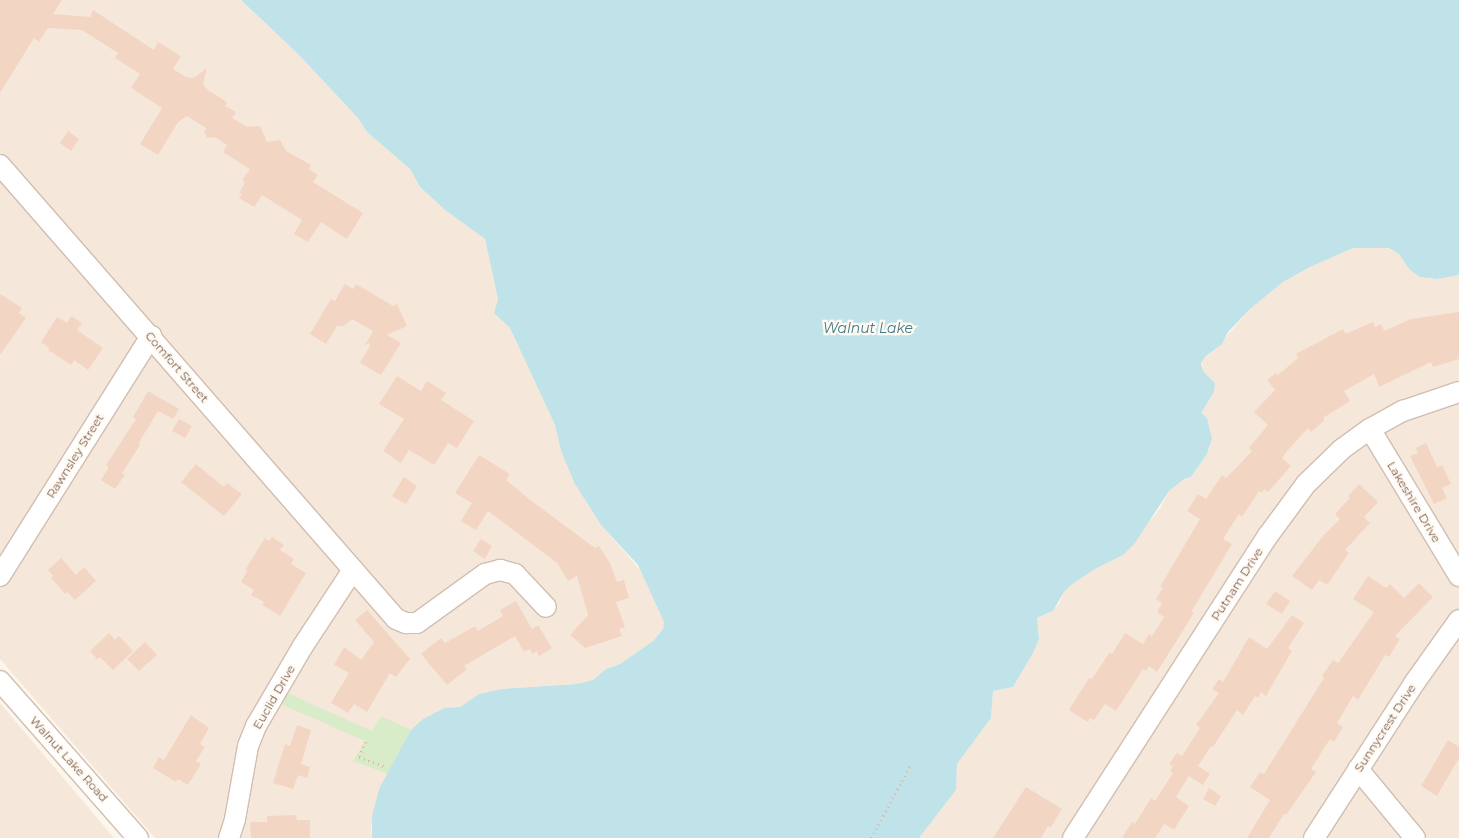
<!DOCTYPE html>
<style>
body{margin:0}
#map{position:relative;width:1459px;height:838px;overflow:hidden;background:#fdf6ec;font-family:Montserrat,sans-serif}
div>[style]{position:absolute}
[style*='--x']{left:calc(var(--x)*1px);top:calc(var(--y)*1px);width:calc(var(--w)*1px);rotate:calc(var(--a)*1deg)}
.residential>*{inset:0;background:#f5e8da}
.green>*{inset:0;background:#d8ecc9}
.water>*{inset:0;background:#bfe3e8}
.building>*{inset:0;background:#f3d5c3}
.path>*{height:2.5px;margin-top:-1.25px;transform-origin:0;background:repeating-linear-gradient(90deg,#d9b8a5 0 1px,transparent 0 5px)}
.roads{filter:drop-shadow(1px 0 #d1beb0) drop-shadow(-1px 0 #d1beb0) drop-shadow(0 1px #d1beb0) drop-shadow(0 -1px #d1beb0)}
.minor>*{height:20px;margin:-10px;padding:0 10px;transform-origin:10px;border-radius:10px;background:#fff}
span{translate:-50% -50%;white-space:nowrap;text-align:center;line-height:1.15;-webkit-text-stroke:4.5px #fffaf3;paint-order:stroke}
.street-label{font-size:12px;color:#7a5c4d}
.water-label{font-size:14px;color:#437c86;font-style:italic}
</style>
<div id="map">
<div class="residential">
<div style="clip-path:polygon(0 0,241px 0,298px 54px,358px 118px,367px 132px,410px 169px,420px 187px,445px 210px,485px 239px,498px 299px,494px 313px,510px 328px,555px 425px,561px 451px,586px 502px,601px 525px,641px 571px,664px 622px,663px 629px,653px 641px,620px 664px,606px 669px,593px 680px,577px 684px,502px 689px,479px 694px,460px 707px,444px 708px,423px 719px,379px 789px,371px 827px,372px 838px,155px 838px,0 659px)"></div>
<div style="clip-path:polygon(1384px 247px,1399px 254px,1409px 269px,1431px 279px,1459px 275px,1459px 838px,919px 838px,956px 790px,957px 764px,991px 718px,993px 691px,1013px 687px,1033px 653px,1039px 635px,1037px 618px,1050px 613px,1059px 604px,1064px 592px,1071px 585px,1095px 569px,1123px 555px,1161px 507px,1169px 491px,1184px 479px,1191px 477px,1207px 454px,1210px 447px,1201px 413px,1214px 392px,1215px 383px,1203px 371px,1202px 360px,1215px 350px,1250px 309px,1283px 282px,1310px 267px,1353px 248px)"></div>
<div style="clip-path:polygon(0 703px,114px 838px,0 838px)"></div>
</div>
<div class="green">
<div style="clip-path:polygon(283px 691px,372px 731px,381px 716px,411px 730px,388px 774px,353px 761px,365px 741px,276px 702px)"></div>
</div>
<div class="water">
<div style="clip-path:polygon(241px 0,1459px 0,1459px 275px,1437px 279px,1420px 277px,1409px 269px,1399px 254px,1388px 248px,1353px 248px,1310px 267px,1283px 282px,1250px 309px,1228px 332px,1222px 344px,1205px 357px,1201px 363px,1203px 371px,1215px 383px,1214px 392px,1201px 413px,1207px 418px,1212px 439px,1207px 454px,1191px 477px,1184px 479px,1169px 491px,1135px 543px,1123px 555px,1095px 569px,1071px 585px,1064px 592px,1053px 611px,1037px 618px,1039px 639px,1033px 653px,1013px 687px,993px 691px,991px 718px,957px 764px,956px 790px,919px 838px,372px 838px,372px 816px,379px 789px,411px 730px,423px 719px,444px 708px,460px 707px,479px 694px,502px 689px,577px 684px,593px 680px,606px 669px,620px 664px,653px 641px,663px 629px,664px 622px,638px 565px,601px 525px,575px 484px,561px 451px,555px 425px,510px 328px,494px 313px,498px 299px,485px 239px,445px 210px,420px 187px,410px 169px,367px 132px,358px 118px,298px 54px)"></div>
</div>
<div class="building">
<div style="clip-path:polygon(0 0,62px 0,53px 14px,90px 17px,93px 10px,154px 50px,158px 42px,181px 56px,173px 69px,186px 77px,194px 78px,207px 68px,203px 84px,208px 90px,227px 102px,225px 106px,236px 112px,232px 118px,247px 127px,260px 126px,267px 142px,280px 140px,286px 151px,311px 165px,309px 169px,318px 175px,313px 182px,363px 213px,347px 239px,321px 222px,308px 242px,294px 234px,302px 220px,262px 195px,254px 207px,239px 198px,242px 194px,239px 193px,245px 182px,242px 180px,250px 169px,223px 152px,227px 145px,215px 137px,207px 138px,204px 131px,206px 128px,187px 116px,178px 122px,158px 155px,140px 144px,162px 108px,131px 88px,140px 74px,115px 58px,118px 53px,82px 30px,48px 28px,39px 42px,34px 38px,0 93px)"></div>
<div style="clip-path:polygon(68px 131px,79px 139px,71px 151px,60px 143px)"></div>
<div style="clip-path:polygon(345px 284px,353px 289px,356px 284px,393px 306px,397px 304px,407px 326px,387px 335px,401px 343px,381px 375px,360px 363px,370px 346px,369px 343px,365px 345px,373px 331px,352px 319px,344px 326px,337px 326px,326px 344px,310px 334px,331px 299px,335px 301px)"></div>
<div style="clip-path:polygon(0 294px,22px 308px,19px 313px,26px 318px,0 355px)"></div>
<div style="clip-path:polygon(1459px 312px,1459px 359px,1433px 367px,1431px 362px,1379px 387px,1374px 374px,1344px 391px,1350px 401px,1323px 418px,1325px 420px,1311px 432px,1308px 428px,1287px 451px,1282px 458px,1291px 466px,1268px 492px,1265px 489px,1261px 493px,1259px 491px,1242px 517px,1239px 514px,1223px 539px,1232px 544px,1191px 612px,1194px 613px,1157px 672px,1149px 666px,1146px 671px,1143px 669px,1116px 711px,1105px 704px,1094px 720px,1090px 718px,1088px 722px,1069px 710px,1089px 678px,1092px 679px,1109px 653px,1112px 654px,1125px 633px,1143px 644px,1149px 634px,1152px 636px,1164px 617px,1157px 612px,1162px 603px,1156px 599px,1163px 588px,1160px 587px,1200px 519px,1187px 511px,1198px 494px,1206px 499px,1222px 475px,1226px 478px,1239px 465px,1252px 451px,1249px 448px,1268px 425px,1254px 412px,1275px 390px,1267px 380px,1276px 373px,1278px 375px,1298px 358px,1296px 354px,1343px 329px,1346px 334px,1373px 322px,1375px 327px,1381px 324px,1384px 331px,1411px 319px)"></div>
<div style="clip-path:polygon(71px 316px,82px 323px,77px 330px,103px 348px,88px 370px,74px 360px,71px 365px,48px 350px,49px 348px,41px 342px,57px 317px,67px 323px)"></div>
<div style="clip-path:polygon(397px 376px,421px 391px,427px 381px,446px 393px,441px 400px,474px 421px,457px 448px,448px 443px,434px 465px,409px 450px,401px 463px,383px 451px,404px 419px,379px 404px)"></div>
<div style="clip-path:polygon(148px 391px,179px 409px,173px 419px,158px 411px,138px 444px,140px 445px,122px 473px,125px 475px,115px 489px,101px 480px,109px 467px,106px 465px,136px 419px,133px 417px)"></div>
<div style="clip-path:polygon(179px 419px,192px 426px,185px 438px,172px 431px)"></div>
<div style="clip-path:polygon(1426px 443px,1437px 467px,1442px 465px,1451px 484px,1442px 488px,1447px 498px,1434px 504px,1410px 456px,1418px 453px,1416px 448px)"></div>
<div style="clip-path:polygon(479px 455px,510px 474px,506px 480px,533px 502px,595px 548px,599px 546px,610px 563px,617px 582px,624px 580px,629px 598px,616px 602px,625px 627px,619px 629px,622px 636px,585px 648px,570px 635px,588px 615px,577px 576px,568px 581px,557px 563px,488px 511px,476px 530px,461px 521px,472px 503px,455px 493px)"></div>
<div style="clip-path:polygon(196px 464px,224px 487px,227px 483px,242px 494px,224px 516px,181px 482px)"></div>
<div style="clip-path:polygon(404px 477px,417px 486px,406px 504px,392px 496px)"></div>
<div style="clip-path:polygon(1359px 484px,1378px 502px,1364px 517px,1370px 523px,1345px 550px,1349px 553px,1327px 585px,1319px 580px,1312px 590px,1292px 576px,1323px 536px,1340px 519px,1335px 514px,1350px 498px,1348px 496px)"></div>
<div style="clip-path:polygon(272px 537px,284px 545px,280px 550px,294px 559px,291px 564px,306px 573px,280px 616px,262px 605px,264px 602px,251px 595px,254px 590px,241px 582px,247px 571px,245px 570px,265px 538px,269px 541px)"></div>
<div style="clip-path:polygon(481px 539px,492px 546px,485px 559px,473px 551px)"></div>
<div style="clip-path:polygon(61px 558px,76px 575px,84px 567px,96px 581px,75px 600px,67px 592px,65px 594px,51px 578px,53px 576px,48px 570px)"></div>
<div style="clip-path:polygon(1368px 576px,1386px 588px,1390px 584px,1404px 598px,1419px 583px,1433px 597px,1395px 636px,1400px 639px,1389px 657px,1385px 655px,1358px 700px,1353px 696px,1337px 723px,1343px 727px,1334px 742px,1330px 739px,1311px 769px,1316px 772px,1286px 815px,1284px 814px,1269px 838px,1247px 838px,1270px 800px,1250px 787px,1260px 772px,1264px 774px,1324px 678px,1322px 676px,1333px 660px,1338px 663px,1374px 612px,1353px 599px)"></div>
<div style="clip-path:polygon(1275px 591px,1290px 601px,1282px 614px,1266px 604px)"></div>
<div style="clip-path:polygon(516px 601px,532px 629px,538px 625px,552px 648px,539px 656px,537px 651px,532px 654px,530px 649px,524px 652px,515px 636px,464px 666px,467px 669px,447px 685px,421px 654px,441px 638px,445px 643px,475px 626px,478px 631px,503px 616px,500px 610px)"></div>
<div style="clip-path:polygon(367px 610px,410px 659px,396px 677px,390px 673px,367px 712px,354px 704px,348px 713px,331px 703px,349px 673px,334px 665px,344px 647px,361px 660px,374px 642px,355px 620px)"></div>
<div style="clip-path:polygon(1292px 615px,1304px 623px,1288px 648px,1292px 651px,1266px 696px,1261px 692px,1258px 698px,1255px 696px,1243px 715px,1237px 710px,1213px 747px,1211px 746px,1198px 766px,1210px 774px,1203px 785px,1189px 776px,1176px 797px,1189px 806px,1174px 830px,1164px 824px,1155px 838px,1122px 838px,1132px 822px,1135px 824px,1151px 798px,1155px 801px,1173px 773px,1170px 771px,1173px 766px,1169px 764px,1177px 753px,1182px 756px,1200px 728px,1196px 725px,1219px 693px,1212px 689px,1219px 679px,1223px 682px,1249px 637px,1267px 649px)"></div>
<div style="clip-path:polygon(109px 633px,115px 640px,119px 636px,133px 651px,113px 670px,100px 657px,97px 659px,90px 651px)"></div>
<div style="clip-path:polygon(145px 642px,157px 655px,139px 671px,127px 659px)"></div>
<div style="clip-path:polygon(191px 715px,209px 728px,200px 744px,205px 747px,196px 761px,201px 764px,188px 785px,178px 779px,176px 782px,153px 768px,159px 757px,164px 760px)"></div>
<div style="clip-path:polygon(297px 725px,311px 730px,301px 764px,310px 767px,307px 778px,298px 775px,293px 789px,273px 783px,285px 744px,290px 746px)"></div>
<div style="clip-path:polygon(1448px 740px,1459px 747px,1459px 758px,1437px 796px,1421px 786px)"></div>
<div style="clip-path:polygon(1026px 787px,1062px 809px,1051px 827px,1048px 826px,1041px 838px,993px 838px)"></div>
<div style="clip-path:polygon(1209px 788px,1221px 796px,1215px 806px,1203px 799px)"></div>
<div style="clip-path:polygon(296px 815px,297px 820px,310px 820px,310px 838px,251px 838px,250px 822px,267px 822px,267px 816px)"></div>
</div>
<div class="path">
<div style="--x:366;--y:742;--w:17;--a:115"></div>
<div style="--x:359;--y:757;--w:27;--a:20"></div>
<div style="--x:871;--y:838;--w:84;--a:-61.6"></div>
</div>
<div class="roads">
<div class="minor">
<div style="--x:0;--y:165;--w:602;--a:48.9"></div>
<div style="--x:396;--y:619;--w:11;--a:22"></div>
<div style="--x:406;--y:623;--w:11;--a:0"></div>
<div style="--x:417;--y:623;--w:84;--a:-35.8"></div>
<div style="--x:485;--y:574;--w:16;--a:-15"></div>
<div style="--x:500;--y:570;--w:16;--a:15"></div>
<div style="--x:515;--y:574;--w:45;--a:46.8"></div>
<div style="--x:1370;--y:429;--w:172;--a:58.8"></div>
<div style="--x:0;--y:576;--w:284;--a:-57.8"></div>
<div style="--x:0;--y:681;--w:209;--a:48.7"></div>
<div style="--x:1358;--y:769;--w:89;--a:50.4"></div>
<div style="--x:229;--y:838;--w:20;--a:-72"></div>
<div style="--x:235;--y:819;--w:74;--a:-79.9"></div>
<div style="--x:248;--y:746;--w:22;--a:-68"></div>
<div style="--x:256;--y:726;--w:93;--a:-59.6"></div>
<div style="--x:303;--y:646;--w:91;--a:-56.7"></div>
<div style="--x:1073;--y:838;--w:358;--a:-57.2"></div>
<div style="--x:1267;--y:537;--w:66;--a:-53.7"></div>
<div style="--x:1306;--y:484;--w:50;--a:-44.2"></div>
<div style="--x:1342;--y:449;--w:34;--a:-36"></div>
<div style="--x:1370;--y:429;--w:38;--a:-29"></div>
<div style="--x:1403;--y:411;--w:59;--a:-18.7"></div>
<div style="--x:1314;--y:838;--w:186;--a:-57.1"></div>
<div style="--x:1415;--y:682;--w:76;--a:-54.6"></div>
</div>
</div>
<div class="street-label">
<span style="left:177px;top:367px;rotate:49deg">Comfort Street</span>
<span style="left:75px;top:456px;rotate:-58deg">Rawnsley Street</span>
<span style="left:1414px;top:502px;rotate:59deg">Lakeshire Drive</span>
<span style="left:1237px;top:584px;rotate:-57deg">Putnam Drive</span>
<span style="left:274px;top:697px;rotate:-60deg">Euclid Drive</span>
<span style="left:1385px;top:728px;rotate:-57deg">Sunnycrest Drive</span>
<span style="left:69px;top:759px;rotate:48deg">Walnut Lake Road</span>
</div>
<div class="water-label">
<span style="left:868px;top:328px">Walnut Lake</span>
</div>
</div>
